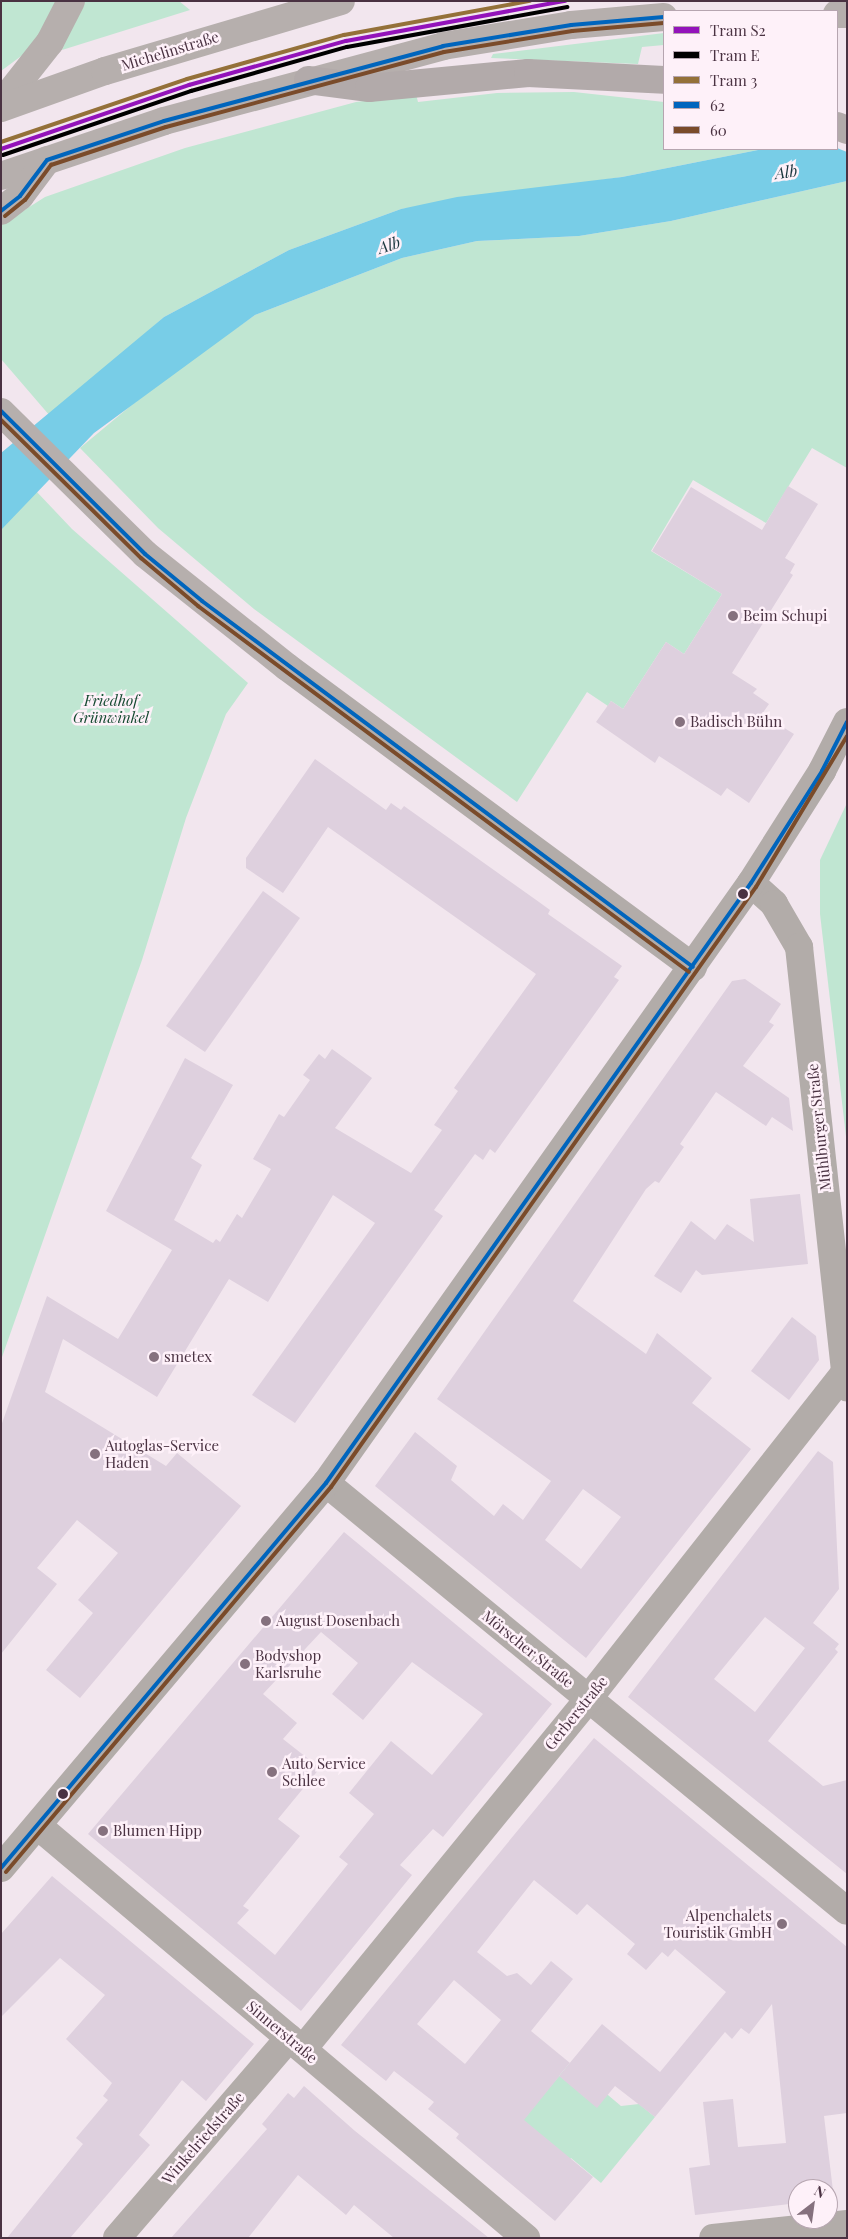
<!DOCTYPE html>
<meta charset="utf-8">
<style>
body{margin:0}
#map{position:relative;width:848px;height:2239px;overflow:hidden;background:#f2e6ee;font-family:"Playfair Display",serif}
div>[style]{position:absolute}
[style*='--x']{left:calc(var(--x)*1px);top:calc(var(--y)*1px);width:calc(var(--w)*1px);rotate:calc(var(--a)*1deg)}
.green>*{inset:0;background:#c0e6d2}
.water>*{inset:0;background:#78cde7}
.building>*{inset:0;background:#ded0de}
.minor>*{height:28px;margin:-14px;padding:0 14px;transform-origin:14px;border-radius:14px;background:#b2aca9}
.major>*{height:28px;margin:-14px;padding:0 14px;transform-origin:14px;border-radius:14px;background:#b6afad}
.highway>*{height:28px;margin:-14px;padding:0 14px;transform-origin:14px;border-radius:14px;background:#b2aaaa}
.bus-1>*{height:4px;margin:-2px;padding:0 2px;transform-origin:2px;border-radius:2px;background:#0065bd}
.bus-2>*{height:4px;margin:-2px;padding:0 2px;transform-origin:2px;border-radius:2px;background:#7a4b2a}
.tram-1>*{height:4px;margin:-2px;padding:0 2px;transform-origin:2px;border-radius:2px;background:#9313ba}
.tram-2>*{height:4px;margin:-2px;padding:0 2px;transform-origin:2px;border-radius:2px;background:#000}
.tram-3>*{height:4px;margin:-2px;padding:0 2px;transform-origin:2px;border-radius:2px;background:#947139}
.dots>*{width:14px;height:14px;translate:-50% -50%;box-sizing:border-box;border:2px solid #fef1f9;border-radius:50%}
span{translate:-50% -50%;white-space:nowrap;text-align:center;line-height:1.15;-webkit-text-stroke:5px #fef1f9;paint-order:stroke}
.street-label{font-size:15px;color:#4a3242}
.poi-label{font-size:15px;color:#4a3242}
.left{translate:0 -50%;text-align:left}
.right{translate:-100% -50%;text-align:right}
.park-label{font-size:15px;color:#154a31;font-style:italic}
.water-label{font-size:16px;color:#1c373f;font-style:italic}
.frame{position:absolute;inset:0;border:2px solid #4a3242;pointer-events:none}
.legend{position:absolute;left:663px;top:10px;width:175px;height:140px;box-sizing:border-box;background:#fef1f9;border:1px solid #b6a5b0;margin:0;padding:6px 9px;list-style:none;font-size:15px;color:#4a3242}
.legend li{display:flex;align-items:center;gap:10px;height:25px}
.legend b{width:25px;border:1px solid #b6a5b0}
.north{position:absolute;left:788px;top:2179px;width:50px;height:50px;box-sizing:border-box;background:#fef1f9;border:1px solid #b6a5b0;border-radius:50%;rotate:30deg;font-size:14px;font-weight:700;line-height:20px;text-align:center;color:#4a3242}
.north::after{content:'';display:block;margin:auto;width:18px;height:22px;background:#85717e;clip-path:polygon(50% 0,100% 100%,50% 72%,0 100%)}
</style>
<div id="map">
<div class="green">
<div style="clip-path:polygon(1px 1px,57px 1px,50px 20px,24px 54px,1px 71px)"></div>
<div style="clip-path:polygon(81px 1px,179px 1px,190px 10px,62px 50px)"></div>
<div style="clip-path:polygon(664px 33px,664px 45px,642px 47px,638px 64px,491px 58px,493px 54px)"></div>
<div style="clip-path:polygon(574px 92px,664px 102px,664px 149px,763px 149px,622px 177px,401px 209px,289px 250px,164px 317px,50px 416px,1px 359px,1px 225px,45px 197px,185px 148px,356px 102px,416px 94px,418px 102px,497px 93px)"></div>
<div style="clip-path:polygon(847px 181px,847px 468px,812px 448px,766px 523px,693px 480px,651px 551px,722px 594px,684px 654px,666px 642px,623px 709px,611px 701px,608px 706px,587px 692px,517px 802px,254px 609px,158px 528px,80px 448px,157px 384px,255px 315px,402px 258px,477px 241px,579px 236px,671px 221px)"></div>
<div style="clip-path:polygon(1px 454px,72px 529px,248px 683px,226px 714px,186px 818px,142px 960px,1px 1360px)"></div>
<div style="clip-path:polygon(847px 803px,847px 1145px,820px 914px,820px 860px)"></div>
<div style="clip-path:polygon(570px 2063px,621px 2106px,639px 2104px,655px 2117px,601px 2183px,571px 2158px,565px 2165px,519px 2124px)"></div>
</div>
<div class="water">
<div style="clip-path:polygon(837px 148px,847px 152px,847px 181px,671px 221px,579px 236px,477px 241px,402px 258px,255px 315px,94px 433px,1px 530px,1px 453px,164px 317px,289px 250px,401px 209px,457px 197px,622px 177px,763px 149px)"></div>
</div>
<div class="building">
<div style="clip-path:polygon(788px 486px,818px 504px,785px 558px,795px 564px,790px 573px,793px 575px,732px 673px,757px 689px,753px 693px,769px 704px,762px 714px,794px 734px,749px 803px,727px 788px,721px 796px,659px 756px,655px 763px,596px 722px,611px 701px,623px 709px,666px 642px,684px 654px,722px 594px,652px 551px,691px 487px,762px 530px)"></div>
<div style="clip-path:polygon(315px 759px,386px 810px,391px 803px,401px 810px,404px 806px,539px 902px,550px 910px,548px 914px,622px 966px,614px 977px,619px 980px,495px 1153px,490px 1149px,483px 1160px,475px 1154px,434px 1210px,443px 1216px,295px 1423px,252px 1395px,375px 1223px,333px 1195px,268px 1302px,229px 1279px,157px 1397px,63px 1339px,45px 1392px,166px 1466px,177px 1453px,241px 1506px,80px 1698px,46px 1670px,93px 1613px,78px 1600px,118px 1553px,77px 1520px,37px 1568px,57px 1584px,1px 1654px,1px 1426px,47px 1296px,118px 1339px,172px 1250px,106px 1211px,185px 1058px,233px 1085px,191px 1158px,202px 1165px,174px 1220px,213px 1243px,216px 1239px,220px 1242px,237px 1214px,242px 1218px,271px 1169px,253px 1159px,279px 1114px,284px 1117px,310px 1080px,303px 1075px,319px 1054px,325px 1059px,332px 1049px,372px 1078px,335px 1128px,411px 1173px,442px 1130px,434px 1125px,458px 1091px,454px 1088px,536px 974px,328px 827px,283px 893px,246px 868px,246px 858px)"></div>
<div style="clip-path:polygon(263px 891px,300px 918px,205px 1052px,166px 1026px)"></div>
<div style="clip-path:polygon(evenodd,745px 979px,781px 1004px,769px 1022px,774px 1025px,743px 1066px,789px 1098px,793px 1131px,772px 1117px,766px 1126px,716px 1092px,680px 1144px,684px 1147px,659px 1183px,655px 1181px,646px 1189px,573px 1301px,646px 1354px,657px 1333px,712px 1378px,692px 1403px,751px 1449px,586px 1658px,375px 1486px,415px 1432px,457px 1466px,451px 1480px,494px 1516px,503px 1504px,523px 1520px,551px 1481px,437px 1399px,732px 981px,745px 979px,583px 1489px,621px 1517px,581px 1569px,545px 1540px,583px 1489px)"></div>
<div style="clip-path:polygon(800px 1194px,808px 1264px,702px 1275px,696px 1270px,681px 1293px,654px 1276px,691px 1221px,715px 1240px,727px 1224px,754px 1242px,750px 1199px)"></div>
<div style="clip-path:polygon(792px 1317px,816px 1336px,819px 1360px,789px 1400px,751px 1371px)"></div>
<div style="clip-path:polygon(evenodd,818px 1451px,833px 1462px,839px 1589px,813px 1623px,839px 1644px,835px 1649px,838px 1652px,768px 1741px,823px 1786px,847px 1780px,847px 1874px,628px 1697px,818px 1451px,765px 1617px,805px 1648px,755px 1712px,714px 1679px,765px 1617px)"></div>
<div style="clip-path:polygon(evenodd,344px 1532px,552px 1704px,443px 1837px,433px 1829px,400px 1865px,412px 1875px,301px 2011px,88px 1834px,344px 1532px,321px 1632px,358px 1663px,332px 1694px,363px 1720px,412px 1662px,483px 1714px,432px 1775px,391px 1741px,349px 1793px,374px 1814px,339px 1857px,348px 1864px,275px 1955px,237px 1923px,249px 1910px,243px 1906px,300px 1836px,278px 1819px,320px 1768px,283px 1739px,297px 1723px,263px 1694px,321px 1632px)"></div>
<div style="clip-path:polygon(evenodd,594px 1738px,847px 1947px,847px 2113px,824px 2116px,834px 2199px,828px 2200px,828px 2189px,798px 2189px,798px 2203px,695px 2215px,689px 2168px,710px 2165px,703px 2102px,733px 2099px,738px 2147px,786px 2143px,772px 2004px,749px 2034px,741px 2028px,732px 2039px,725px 2032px,655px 2117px,615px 2086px,597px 2108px,559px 2076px,602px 2024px,660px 2072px,726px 1992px,675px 1949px,668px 1957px,662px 1952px,646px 1970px,627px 1954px,635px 1944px,587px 1904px,577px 1915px,534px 1880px,477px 1952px,507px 1976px,517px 1973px,531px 1985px,551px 1961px,573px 1979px,531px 2031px,570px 2063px,524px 2120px,593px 2177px,555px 2221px,456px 2138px,459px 2134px,428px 2109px,434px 2102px,394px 2071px,386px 2081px,341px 2045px,594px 1738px,454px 1980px,501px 2020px,465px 2064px,417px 2024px,454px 1980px)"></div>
<div style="clip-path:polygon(52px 1876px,254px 2044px,206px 2101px,182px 2080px,139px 2135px,150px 2145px,70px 2238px,7px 2238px,83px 2144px,76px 2138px,108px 2100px,103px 2096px,112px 2083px,66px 2039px,105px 1995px,60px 1958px,1px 2017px,1px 1934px)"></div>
<div style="clip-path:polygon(304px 2086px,355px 2131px,489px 2238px,394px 2238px,354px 2205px,346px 2215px,298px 2175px,248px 2238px,171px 2238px,267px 2129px,262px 2124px,288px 2093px,294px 2098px)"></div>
</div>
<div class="minor">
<div style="--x:287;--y:667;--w:505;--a:36.46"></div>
<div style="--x:751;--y:883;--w:31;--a:42"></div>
<div style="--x:774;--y:904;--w:50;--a:59.8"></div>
<div style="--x:799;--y:947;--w:443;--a:83.8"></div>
<div style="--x:326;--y:1483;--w:674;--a:39.4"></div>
<div style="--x:38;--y:1826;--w:639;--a:40.17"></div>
<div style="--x:1;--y:1868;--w:504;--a:-49.83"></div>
<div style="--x:326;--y:1483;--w:735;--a:-54.69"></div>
<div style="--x:751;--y:883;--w:133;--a:-57.6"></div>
<div style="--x:822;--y:771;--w:55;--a:-63"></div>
<div style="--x:303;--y:2049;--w:451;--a:-50.8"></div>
<div style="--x:588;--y:1699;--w:416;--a:-51.8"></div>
<div style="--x:117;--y:2238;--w:264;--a:-49.3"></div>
<div style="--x:713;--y:2238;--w:135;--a:-6"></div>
</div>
<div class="major">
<div style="--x:837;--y:14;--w:10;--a:0"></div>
<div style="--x:1;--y:104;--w:79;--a:-51.7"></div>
<div style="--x:50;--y:42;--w:46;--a:-62.9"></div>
<div style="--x:1;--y:108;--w:110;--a:-19.6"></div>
<div style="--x:105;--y:71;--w:246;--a:-16.5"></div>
<div style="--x:1;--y:176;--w:172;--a:-18.6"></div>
<div style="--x:164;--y:121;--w:289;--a:-15"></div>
<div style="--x:443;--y:46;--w:130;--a:-9.3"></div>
<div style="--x:571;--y:25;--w:93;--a:-4.9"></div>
<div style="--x:1;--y:211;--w:24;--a:-38"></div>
<div style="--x:20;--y:196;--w:45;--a:-53.1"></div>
<div style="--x:1;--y:412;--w:202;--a:44.6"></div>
<div style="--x:145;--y:554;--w:181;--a:38.5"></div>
</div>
<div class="highway">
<div style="--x:308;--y:80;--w:62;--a:7.5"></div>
<div style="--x:369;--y:88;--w:160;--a:-5.4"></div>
<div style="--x:528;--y:73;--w:136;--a:2.9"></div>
<div style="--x:837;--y:126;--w:11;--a:22"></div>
</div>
<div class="bus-1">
<div style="--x:1;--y:211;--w:24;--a:-38"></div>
<div style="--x:20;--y:196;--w:45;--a:-53.1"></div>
<div style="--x:47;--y:160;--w:123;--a:-18.4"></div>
<div style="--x:164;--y:121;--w:289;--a:-15"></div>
<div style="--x:443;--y:46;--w:130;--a:-9.3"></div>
<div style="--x:571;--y:25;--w:93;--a:-4.9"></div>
<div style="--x:1;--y:411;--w:203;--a:44.8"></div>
<div style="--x:145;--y:554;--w:74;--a:39.5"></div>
<div style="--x:202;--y:601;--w:612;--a:36.7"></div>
<div style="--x:1;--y:1868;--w:504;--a:-49.83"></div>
<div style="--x:326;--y:1483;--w:735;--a:-54.69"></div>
<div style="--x:751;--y:883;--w:133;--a:-57.6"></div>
<div style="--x:822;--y:771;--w:55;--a:-63"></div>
</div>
<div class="bus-2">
<div style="--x:5;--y:216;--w:26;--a:-39"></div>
<div style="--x:25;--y:200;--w:44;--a:-53.4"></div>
<div style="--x:51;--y:165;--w:121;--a:-18.3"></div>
<div style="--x:166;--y:127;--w:288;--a:-15.1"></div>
<div style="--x:444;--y:52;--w:130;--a:-9.3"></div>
<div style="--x:572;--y:31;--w:92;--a:-5"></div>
<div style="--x:1;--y:420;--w:197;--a:44.6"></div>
<div style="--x:141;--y:558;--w:75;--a:40.1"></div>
<div style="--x:198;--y:606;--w:612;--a:36.7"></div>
<div style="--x:6;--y:1872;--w:504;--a:-49.83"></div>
<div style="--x:331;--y:1487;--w:735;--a:-54.69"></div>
<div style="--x:756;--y:887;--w:176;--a:-58.9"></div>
</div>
<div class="tram-1">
<div style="--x:1;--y:149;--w:199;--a:-18.8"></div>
<div style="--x:189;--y:85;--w:163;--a:-15.7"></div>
<div style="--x:346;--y:41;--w:223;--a:-10.4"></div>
</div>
<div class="tram-2">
<div style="--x:3;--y:155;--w:199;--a:-18.8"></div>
<div style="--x:191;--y:91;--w:162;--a:-15.8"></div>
<div style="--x:347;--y:47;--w:224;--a:-10.3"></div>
</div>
<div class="tram-3">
<div style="--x:1;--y:142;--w:196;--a:-18.7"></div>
<div style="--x:187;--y:79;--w:163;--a:-15.7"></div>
<div style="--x:344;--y:35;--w:189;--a:-10.4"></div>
</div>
<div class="dots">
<div style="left:733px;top:616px;background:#85717e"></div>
<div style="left:680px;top:722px;background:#85717e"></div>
<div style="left:743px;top:894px;background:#4a3242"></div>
<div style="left:154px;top:1357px;background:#85717e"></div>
<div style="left:95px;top:1454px;background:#85717e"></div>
<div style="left:266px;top:1621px;background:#85717e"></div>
<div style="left:245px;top:1664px;background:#85717e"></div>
<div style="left:272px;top:1772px;background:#85717e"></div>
<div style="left:63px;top:1794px;background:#4a3242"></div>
<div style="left:103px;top:1831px;background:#85717e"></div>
<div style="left:782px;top:1924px;background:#85717e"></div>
</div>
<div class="street-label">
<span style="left:170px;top:51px;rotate:-17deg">Michelinstraße</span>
<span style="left:819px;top:1127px;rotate:-96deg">Mühlburger Straße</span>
<span style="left:528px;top:1649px;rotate:39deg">Mörscher Straße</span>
<span style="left:576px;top:1713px;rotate:-51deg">Gerberstraße</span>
<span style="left:282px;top:2032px;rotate:40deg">Sinnerstraße</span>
<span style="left:203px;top:2138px;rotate:-49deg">Winkelriedstraße</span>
</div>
<div class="poi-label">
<span class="left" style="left:743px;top:616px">Beim Schupi</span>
<span class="left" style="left:690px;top:722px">Badisch Bühn</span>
<span class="left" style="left:164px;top:1357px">smetex</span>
<span class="left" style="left:105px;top:1454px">Autoglas-Service<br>Haden</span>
<span class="left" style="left:276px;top:1621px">August Dosenbach</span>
<span class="left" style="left:255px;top:1664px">Bodyshop<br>Karlsruhe</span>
<span class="left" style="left:282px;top:1772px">Auto Service<br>Schlee</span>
<span class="left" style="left:113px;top:1831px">Blumen Hipp</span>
<span class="right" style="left:772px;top:1924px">Alpenchalets<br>Touristik GmbH</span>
</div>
<div class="park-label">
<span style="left:111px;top:709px">Friedhof<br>Grünwinkel</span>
</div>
<div class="water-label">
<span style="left:786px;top:172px;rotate:-8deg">Alb</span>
<span style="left:389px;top:245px;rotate:-18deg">Alb</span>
</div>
<div class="frame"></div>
<ul class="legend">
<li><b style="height:6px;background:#9313ba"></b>Tram S2</li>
<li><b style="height:6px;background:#000"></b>Tram E</li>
<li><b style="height:6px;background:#947139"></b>Tram 3</li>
<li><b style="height:6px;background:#0065bd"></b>62</li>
<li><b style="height:6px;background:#7a4b2a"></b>60</li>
</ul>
<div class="north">N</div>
</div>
